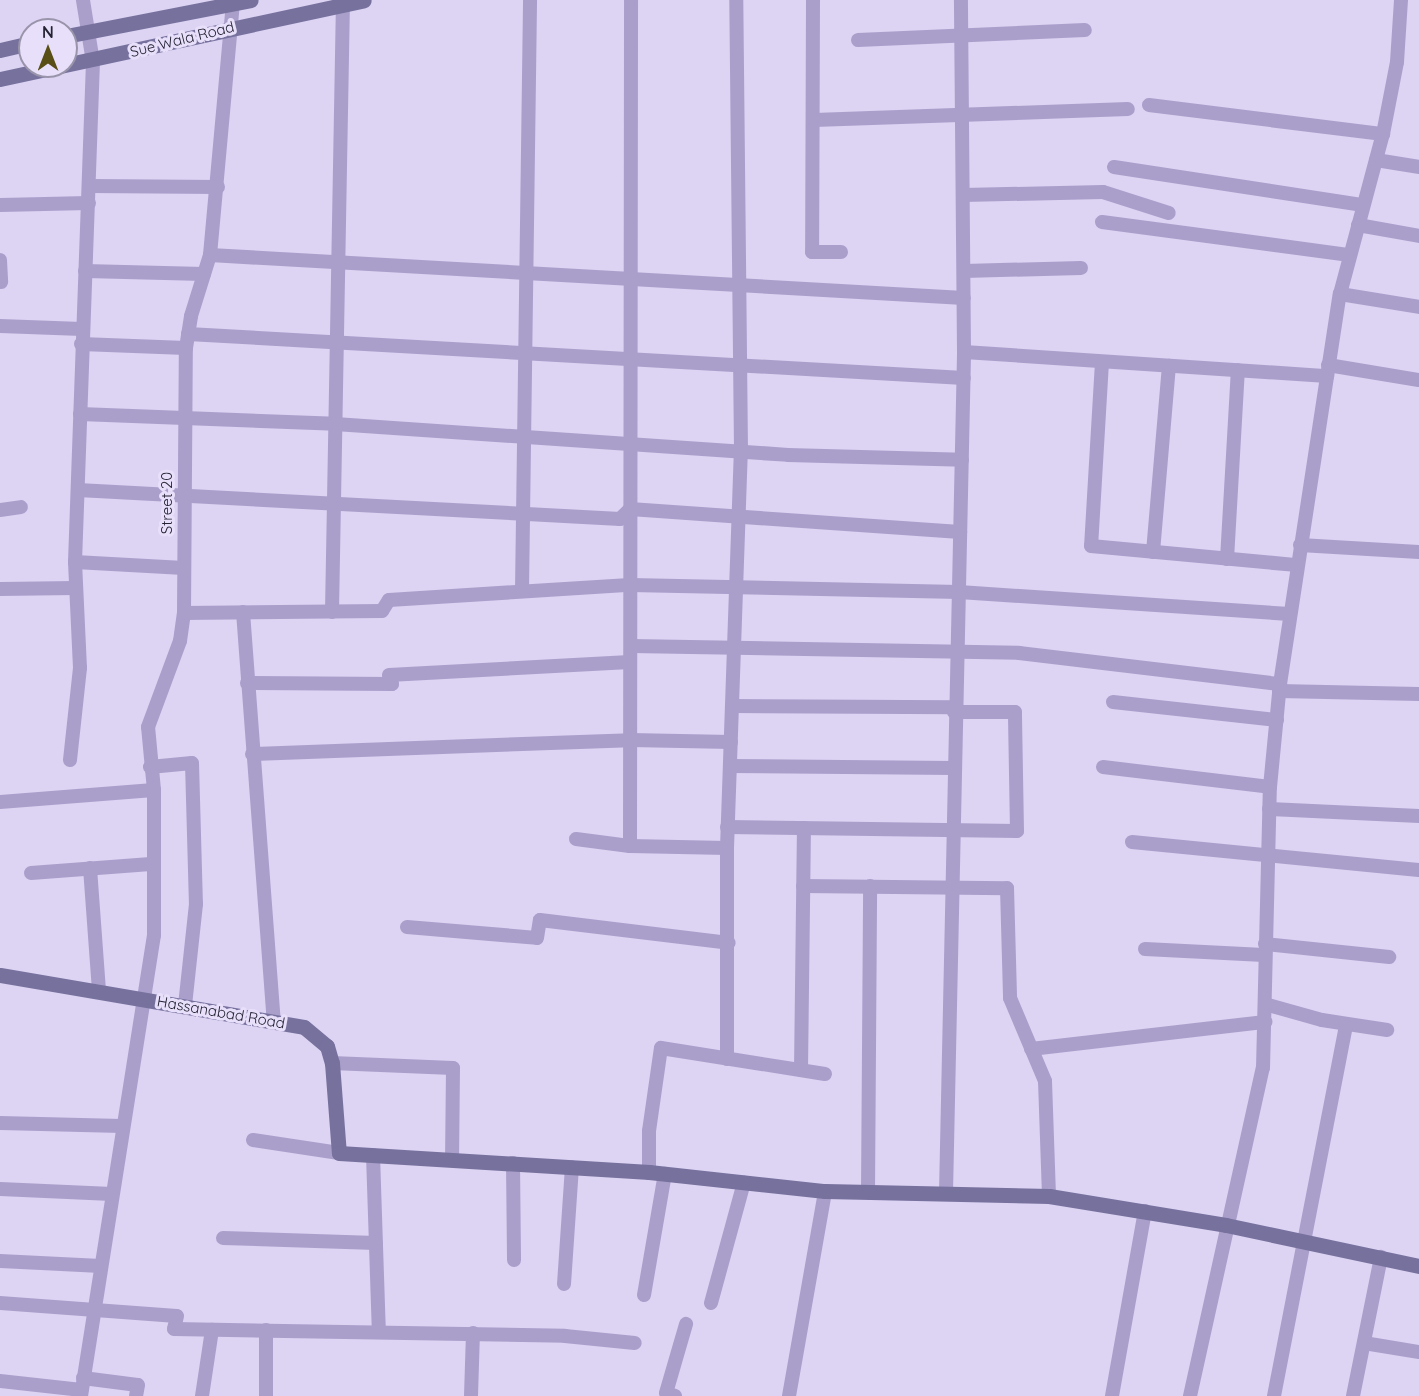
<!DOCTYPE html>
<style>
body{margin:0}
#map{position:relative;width:1419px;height:1396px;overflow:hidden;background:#ddd4f3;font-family:Quicksand,sans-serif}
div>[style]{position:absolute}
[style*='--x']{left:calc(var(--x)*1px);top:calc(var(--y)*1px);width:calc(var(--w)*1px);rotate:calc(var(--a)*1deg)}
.street>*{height:14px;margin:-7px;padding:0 7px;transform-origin:7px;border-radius:7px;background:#aa9fcb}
.secondary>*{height:15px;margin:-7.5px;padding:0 7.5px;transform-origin:7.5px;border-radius:7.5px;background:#77719e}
span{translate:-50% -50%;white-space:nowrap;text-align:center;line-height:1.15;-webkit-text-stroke:6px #e8e0fa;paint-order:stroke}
.street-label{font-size:15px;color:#252334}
.north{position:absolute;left:18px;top:18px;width:60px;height:60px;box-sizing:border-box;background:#e8e0fa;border:2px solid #9a94ab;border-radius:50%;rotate:0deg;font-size:16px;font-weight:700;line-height:24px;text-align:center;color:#252334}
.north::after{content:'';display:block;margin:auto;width:21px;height:27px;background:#584e16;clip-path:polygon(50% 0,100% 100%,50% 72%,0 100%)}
</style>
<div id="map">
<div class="street">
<div style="--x:813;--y:0;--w:252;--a:90.2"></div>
<div style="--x:812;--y:252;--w:29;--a:0"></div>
<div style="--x:858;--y:40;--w:227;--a:-2.5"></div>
<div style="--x:1149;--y:105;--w:236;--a:7.1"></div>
<div style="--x:814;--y:120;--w:314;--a:-2"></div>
<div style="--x:1376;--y:160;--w:44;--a:9.2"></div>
<div style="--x:1114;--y:167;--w:252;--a:8.7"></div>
<div style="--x:90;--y:186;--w:128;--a:0.4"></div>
<div style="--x:963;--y:195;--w:140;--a:-1.2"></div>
<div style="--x:1103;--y:192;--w:69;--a:17.7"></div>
<div style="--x:0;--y:205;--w:89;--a:-1.3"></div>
<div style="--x:1102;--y:222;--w:250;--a:7.6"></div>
<div style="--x:1358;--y:225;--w:62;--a:10.2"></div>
<div style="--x:210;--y:255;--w:755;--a:3.26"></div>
<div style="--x:0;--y:260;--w:22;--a:87"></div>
<div style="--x:85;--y:271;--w:119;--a:1.4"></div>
<div style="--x:964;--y:271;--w:117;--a:-1.5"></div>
<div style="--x:1340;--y:294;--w:80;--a:9.3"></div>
<div style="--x:0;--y:326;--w:82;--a:2.1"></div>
<div style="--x:188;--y:334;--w:777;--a:3.25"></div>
<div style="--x:81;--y:344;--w:105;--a:2.2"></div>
<div style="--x:964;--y:352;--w:364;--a:3.8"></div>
<div style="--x:1102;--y:362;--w:184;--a:93.4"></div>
<div style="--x:1091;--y:546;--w:207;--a:5.3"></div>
<div style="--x:1328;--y:365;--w:92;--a:9.4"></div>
<div style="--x:80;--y:414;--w:255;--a:2.2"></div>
<div style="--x:335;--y:424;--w:454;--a:3.9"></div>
<div style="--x:788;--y:455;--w:174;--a:1.6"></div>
<div style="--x:78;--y:490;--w:543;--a:3.06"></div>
<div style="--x:620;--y:519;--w:14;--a:-45"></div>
<div style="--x:630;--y:509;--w:331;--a:4"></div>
<div style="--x:0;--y:510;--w:21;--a:-8"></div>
<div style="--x:1300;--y:545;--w:119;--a:3.4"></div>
<div style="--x:1153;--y:552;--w:187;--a:-85.1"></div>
<div style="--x:1227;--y:559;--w:189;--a:-86.7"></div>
<div style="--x:75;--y:562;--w:109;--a:3.2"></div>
<div style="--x:0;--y:589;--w:75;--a:-0.8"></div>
<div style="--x:522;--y:591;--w:591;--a:-89.22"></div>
<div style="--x:243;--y:612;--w:410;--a:85.7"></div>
<div style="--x:332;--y:612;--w:612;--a:-88.97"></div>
<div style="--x:184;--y:613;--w:198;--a:-0.6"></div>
<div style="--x:382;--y:611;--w:13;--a:-58"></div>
<div style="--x:389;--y:600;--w:241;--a:-3.6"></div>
<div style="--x:630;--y:585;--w:329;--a:1.2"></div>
<div style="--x:959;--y:592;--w:331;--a:3.8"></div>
<div style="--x:631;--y:646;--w:388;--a:1"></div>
<div style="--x:1019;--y:653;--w:263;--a:6.8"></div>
<div style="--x:247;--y:683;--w:145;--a:0.4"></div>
<div style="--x:392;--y:684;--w:9;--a:-108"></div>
<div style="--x:389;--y:675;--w:241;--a:-3.1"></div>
<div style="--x:1279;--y:691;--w:140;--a:1.2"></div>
<div style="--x:1113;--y:702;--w:165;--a:6.3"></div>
<div style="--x:733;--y:706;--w:221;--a:0.3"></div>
<div style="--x:252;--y:754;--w:378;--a:-2.1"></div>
<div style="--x:630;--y:740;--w:101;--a:1.1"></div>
<div style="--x:70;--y:760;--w:93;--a:-83.8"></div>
<div style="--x:80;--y:668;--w:106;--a:-92.7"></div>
<div style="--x:75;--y:562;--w:500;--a:-87.94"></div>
<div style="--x:93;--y:62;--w:63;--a:-99.2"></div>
<div style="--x:730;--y:766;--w:223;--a:0.5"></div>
<div style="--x:150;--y:767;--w:42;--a:-5.4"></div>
<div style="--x:192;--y:763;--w:141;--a:88.4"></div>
<div style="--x:196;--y:904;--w:103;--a:96.2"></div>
<div style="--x:1103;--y:767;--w:168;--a:6.8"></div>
<div style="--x:0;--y:802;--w:154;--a:-4.5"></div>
<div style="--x:1269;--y:809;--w:150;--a:2.7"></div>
<div style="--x:727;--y:827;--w:290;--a:0.8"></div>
<div style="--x:1017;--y:831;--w:119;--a:-91"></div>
<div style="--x:1015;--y:712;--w:61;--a:180"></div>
<div style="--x:576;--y:839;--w:54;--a:7.4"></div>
<div style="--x:630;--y:846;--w:97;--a:1.2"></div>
<div style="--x:1132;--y:842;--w:288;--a:5.6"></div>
<div style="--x:630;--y:846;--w:846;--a:-89.93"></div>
<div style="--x:90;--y:868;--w:122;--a:85.8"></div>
<div style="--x:31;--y:873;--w:120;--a:-4.3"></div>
<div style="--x:803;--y:886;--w:204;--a:0.6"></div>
<div style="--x:1007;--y:888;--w:110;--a:88.4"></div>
<div style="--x:1010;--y:998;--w:90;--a:67.1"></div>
<div style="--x:1045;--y:1081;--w:115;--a:88"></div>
<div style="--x:407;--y:927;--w:130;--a:4.8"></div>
<div style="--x:537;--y:938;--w:18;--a:-81"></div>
<div style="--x:540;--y:920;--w:190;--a:6.9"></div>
<div style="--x:1265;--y:944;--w:125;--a:6"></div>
<div style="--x:1145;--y:949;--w:119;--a:2.9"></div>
<div style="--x:1265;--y:1004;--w:59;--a:15.7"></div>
<div style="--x:1322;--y:1020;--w:66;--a:8.7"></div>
<div style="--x:1031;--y:1049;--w:236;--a:-6.6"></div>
<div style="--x:727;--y:1059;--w:211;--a:-90"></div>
<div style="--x:727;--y:848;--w:398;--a:-88"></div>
<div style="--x:741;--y:450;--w:450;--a:-90.6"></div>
<div style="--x:332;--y:1063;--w:121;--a:2.4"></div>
<div style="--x:453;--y:1068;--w:92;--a:90.6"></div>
<div style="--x:801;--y:1070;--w:242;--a:-89.3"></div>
<div style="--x:0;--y:1123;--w:122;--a:1.4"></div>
<div style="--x:253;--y:1140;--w:87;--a:8.6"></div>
<div style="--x:373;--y:1155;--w:177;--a:88.1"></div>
<div style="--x:513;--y:1163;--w:97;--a:89.4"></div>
<div style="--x:649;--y:1172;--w:41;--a:-90"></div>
<div style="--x:649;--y:1131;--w:84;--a:-81.8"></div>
<div style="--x:661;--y:1048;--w:166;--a:9"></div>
<div style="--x:0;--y:1189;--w:112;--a:2.6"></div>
<div style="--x:868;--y:1192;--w:306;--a:-89.6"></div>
<div style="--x:946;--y:1193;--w:841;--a:-88.77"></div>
<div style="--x:964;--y:352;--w:352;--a:-90.5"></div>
<div style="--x:223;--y:1238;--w:153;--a:1.9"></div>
<div style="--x:0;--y:1261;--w:101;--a:2.8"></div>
<div style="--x:564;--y:1284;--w:117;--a:-86.1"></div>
<div style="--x:644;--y:1295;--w:123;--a:-80.2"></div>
<div style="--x:0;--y:1303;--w:177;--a:4.2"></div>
<div style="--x:177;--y:1316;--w:13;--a:103"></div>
<div style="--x:174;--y:1329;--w:391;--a:1"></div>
<div style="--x:565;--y:1336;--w:70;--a:5.7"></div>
<div style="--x:711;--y:1303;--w:125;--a:-74.7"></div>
<div style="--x:1364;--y:1343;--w:56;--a:9.3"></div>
<div style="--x:83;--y:1378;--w:55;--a:7.3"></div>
<div style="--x:138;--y:1385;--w:11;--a:100"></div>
<div style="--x:0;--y:1381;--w:82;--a:6.3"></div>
<div style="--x:81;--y:1396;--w:467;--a:-81"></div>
<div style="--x:154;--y:935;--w:145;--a:-90"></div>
<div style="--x:154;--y:790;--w:63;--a:-95.4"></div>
<div style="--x:148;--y:727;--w:92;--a:-69.6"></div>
<div style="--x:180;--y:641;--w:28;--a:-82"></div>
<div style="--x:184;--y:613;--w:265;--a:-89.6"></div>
<div style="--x:186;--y:348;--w:32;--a:-81"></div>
<div style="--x:191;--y:316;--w:64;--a:-72.7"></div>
<div style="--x:210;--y:255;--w:253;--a:-84.8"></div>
<div style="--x:202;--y:1396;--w:67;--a:-81.4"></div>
<div style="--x:266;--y:1396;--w:66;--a:-90"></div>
<div style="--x:471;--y:1396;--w:63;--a:-88.2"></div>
<div style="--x:675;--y:1396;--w:9;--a:-162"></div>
<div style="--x:666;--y:1393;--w:72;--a:-73.8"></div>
<div style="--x:789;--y:1396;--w:208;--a:-80"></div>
<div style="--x:1112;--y:1396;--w:188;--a:-79.9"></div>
<div style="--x:1190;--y:1396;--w:336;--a:-77.5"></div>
<div style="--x:1263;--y:1068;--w:281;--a:-88.6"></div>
<div style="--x:1270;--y:787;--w:103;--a:-84.5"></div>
<div style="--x:1280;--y:684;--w:395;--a:-81.3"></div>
<div style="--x:1340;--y:294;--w:166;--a:-75"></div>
<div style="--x:1383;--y:134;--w:73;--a:-79"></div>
<div style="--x:1397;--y:62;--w:62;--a:-86.3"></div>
<div style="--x:1274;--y:1396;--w:379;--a:-79"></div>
<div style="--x:1353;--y:1396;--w:142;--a:-78.6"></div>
</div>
<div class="secondary">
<div style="--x:66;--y:36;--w:188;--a:-11"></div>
<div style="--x:0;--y:50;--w:31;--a:-13"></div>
<div style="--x:0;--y:79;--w:372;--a:-12.2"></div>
<div style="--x:0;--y:975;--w:308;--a:9.7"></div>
<div style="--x:304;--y:1027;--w:30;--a:40"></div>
<div style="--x:327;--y:1046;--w:18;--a:74"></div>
<div style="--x:332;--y:1063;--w:90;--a:85.6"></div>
<div style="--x:339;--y:1153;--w:311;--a:3.5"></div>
<div style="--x:649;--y:1172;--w:177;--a:6.2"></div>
<div style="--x:825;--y:1191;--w:224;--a:1.3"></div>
<div style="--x:1049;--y:1196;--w:179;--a:9.3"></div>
<div style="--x:1226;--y:1225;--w:197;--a:12"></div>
</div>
<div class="street-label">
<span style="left:182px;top:39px;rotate:-14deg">Sue Wala Road</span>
<span style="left:167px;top:503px;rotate:-90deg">Street 20</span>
<span style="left:221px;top:1012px;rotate:10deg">Hassanabad Road</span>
</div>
<div class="north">N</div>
</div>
